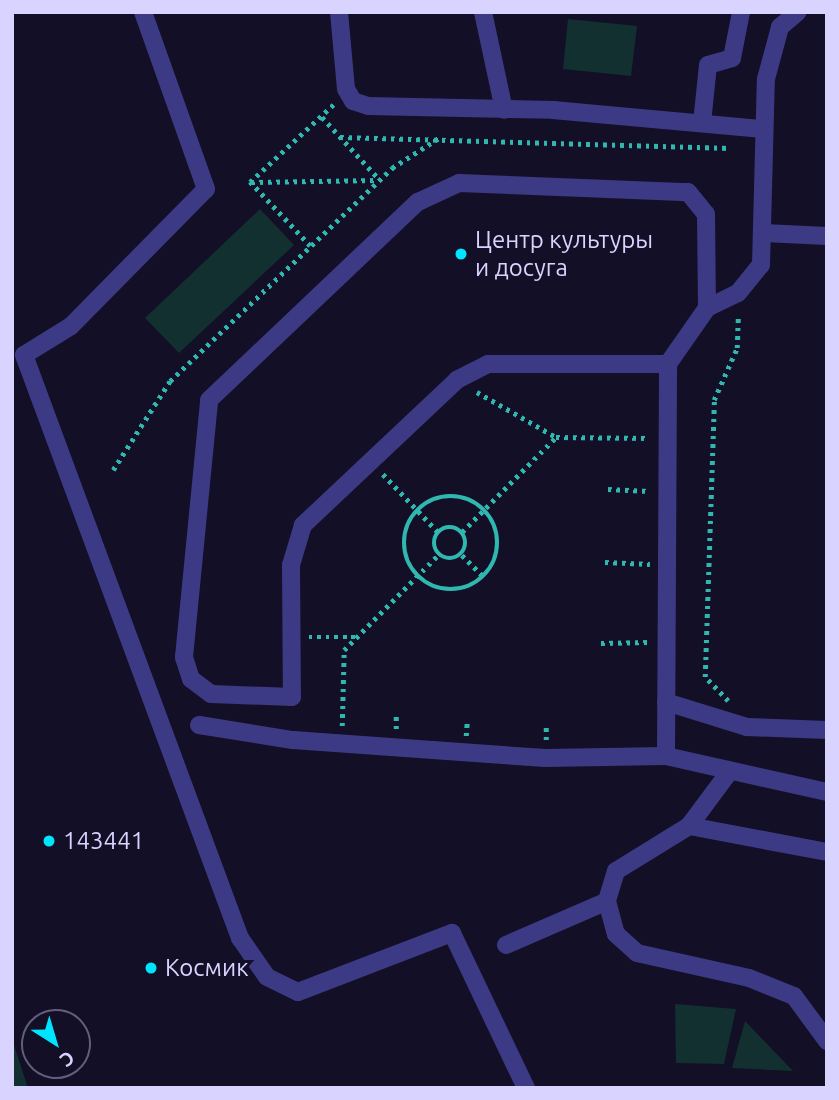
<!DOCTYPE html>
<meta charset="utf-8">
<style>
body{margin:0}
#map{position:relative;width:839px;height:1100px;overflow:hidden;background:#130f26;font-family:Ubuntu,sans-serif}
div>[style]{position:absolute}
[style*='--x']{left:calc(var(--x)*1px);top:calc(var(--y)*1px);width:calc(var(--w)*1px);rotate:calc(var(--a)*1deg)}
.green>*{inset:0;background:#12302f}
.path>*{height:4.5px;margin-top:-2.25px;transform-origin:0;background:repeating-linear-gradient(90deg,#2fb8b0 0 3.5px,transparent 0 8.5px)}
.path>.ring{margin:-2.25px;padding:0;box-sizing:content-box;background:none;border:4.5px solid #2fb8b0;border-radius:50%}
.minor>*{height:18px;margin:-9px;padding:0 9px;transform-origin:9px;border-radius:9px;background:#3d3a85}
.dots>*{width:19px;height:19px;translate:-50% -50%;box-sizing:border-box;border:4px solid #130f26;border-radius:50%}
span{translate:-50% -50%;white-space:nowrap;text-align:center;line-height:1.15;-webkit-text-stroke:6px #130f26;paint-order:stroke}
.poi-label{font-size:24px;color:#d9d4ff}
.left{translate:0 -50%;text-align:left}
.frame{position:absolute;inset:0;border:14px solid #d9d4ff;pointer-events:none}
.north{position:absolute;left:21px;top:1009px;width:70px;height:70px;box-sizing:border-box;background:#130f26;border:2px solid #625e7d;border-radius:50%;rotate:143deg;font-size:19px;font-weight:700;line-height:28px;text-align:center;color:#d9d4ff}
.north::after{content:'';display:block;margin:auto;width:24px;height:32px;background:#00e5ff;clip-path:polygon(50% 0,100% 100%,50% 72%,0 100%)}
</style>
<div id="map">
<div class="green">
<div style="clip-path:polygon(568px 19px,637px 26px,631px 76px,563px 69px)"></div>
<div style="clip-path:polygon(260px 209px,294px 245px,179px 353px,145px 318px)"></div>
<div style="clip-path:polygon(675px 1004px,736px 1009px,724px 1064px,676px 1063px)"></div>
<div style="clip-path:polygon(745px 1021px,793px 1071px,732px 1068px)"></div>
<div style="clip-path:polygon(12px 1039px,28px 1088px,12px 1088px)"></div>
</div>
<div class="path">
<div style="--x:322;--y:117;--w:84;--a:47.4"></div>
<div style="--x:340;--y:137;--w:391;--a:1.6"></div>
<div style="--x:251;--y:182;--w:127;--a:-0.9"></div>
<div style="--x:310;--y:246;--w:88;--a:-133.2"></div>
<div style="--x:250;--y:182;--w:116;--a:-42.9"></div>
<div style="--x:477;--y:392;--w:91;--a:29.7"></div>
<div style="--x:556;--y:437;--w:93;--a:0.6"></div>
<div style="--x:113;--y:470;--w:106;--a:-57.4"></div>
<div style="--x:170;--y:381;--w:308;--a:-43.8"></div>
<div style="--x:392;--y:168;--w:59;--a:-32.6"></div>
<div style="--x:383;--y:474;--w:80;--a:46.5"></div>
<div style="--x:608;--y:489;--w:41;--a:2.8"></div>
<div class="ring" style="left:404px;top:496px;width:89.5px;height:89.5px"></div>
<div class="ring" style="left:434px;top:527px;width:27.5px;height:27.5px"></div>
<div style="--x:462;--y:532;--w:134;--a:-45.3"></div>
<div style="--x:462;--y:555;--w:31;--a:45"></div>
<div style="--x:605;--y:562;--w:45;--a:2.5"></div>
<div style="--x:309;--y:637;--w:47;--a:0"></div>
<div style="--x:601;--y:643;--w:48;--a:-1.2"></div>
<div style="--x:728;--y:701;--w:33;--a:-134"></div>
<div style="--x:705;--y:677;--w:277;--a:-88.1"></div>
<div style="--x:714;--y:400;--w:57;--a:-66.1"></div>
<div style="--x:737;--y:348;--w:34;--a:-88"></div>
<div style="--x:342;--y:726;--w:76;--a:-88.5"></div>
<div style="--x:344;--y:650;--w:134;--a:-45.3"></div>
<div style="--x:396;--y:729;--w:13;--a:-90"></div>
<div style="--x:466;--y:736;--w:16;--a:-86"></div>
<div style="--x:546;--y:740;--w:17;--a:-90"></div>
</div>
<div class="minor">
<div style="--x:143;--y:12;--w:188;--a:70.4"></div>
<div style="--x:206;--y:189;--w:192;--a:134.6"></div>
<div style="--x:71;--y:326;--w:55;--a:148.3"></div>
<div style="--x:24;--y:355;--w:622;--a:69.67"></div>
<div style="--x:240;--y:938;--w:47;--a:55.3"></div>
<div style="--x:267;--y:977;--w:34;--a:26"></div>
<div style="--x:298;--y:992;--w:165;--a:-21"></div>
<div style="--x:452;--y:933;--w:172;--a:64.5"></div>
<div style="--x:339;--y:12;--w:77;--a:84.8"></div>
<div style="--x:346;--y:89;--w:14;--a:60"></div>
<div style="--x:353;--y:101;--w:16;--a:18"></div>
<div style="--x:368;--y:106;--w:185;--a:1.2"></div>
<div style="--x:553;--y:110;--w:211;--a:5.2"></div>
<div style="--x:483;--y:12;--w:100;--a:77.9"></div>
<div style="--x:702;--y:123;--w:58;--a:-84.1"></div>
<div style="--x:708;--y:65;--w:25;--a:-16"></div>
<div style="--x:732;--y:58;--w:47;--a:-78.9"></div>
<div style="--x:459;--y:183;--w:229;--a:2.3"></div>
<div style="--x:688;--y:192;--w:28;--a:51"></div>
<div style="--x:706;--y:214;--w:94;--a:89.4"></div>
<div style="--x:707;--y:308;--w:68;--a:124.9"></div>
<div style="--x:668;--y:364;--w:180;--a:180"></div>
<div style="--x:488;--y:364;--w:35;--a:153"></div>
<div style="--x:457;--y:380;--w:212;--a:136.7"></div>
<div style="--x:303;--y:525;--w:42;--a:106.7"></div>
<div style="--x:291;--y:565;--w:132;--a:89.6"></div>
<div style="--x:292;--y:697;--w:81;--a:-177.9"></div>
<div style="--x:211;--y:694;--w:25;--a:-143"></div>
<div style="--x:191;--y:679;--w:23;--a:-108"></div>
<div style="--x:184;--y:657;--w:258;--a:-84.4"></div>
<div style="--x:209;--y:400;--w:288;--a:-43.5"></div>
<div style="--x:418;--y:202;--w:45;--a:-24.9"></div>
<div style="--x:764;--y:233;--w:63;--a:2.7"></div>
<div style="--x:707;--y:308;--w:34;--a:-26"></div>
<div style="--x:738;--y:293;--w:36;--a:-51"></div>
<div style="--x:761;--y:265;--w:186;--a:-88.5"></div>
<div style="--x:766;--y:79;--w:54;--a:-74.9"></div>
<div style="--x:780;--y:27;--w:23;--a:-40"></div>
<div style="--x:666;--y:702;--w:85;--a:17.2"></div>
<div style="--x:747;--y:727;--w:80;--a:2.1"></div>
<div style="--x:199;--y:725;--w:95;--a:9.1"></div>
<div style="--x:293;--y:740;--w:253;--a:4.1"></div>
<div style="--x:545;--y:758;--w:121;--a:-0.9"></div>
<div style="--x:666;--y:756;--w:165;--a:12.6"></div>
<div style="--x:666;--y:756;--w:392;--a:-89.7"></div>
<div style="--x:689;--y:826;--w:69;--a:-53.3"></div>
<div style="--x:827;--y:852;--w:140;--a:-169.3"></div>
<div style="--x:689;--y:826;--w:86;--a:148.3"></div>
<div style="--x:616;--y:871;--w:31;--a:107"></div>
<div style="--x:607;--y:901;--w:34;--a:75"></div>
<div style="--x:616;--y:934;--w:28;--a:42"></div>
<div style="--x:637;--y:953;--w:115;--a:12.6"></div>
<div style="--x:749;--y:978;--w:48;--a:21.8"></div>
<div style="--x:794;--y:996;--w:56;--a:53.7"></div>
<div style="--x:506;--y:945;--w:110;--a:-23.5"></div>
</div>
<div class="dots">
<div style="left:461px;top:254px;background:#00e5ff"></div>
<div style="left:49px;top:841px;background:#00e5ff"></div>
<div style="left:151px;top:968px;background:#00e5ff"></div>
</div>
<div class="poi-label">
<span class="left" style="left:475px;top:254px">Центр культуры<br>и досуга</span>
<span class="left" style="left:63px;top:841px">143441</span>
<span class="left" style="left:165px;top:968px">Космик</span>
</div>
<div class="frame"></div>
<div class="north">С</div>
</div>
